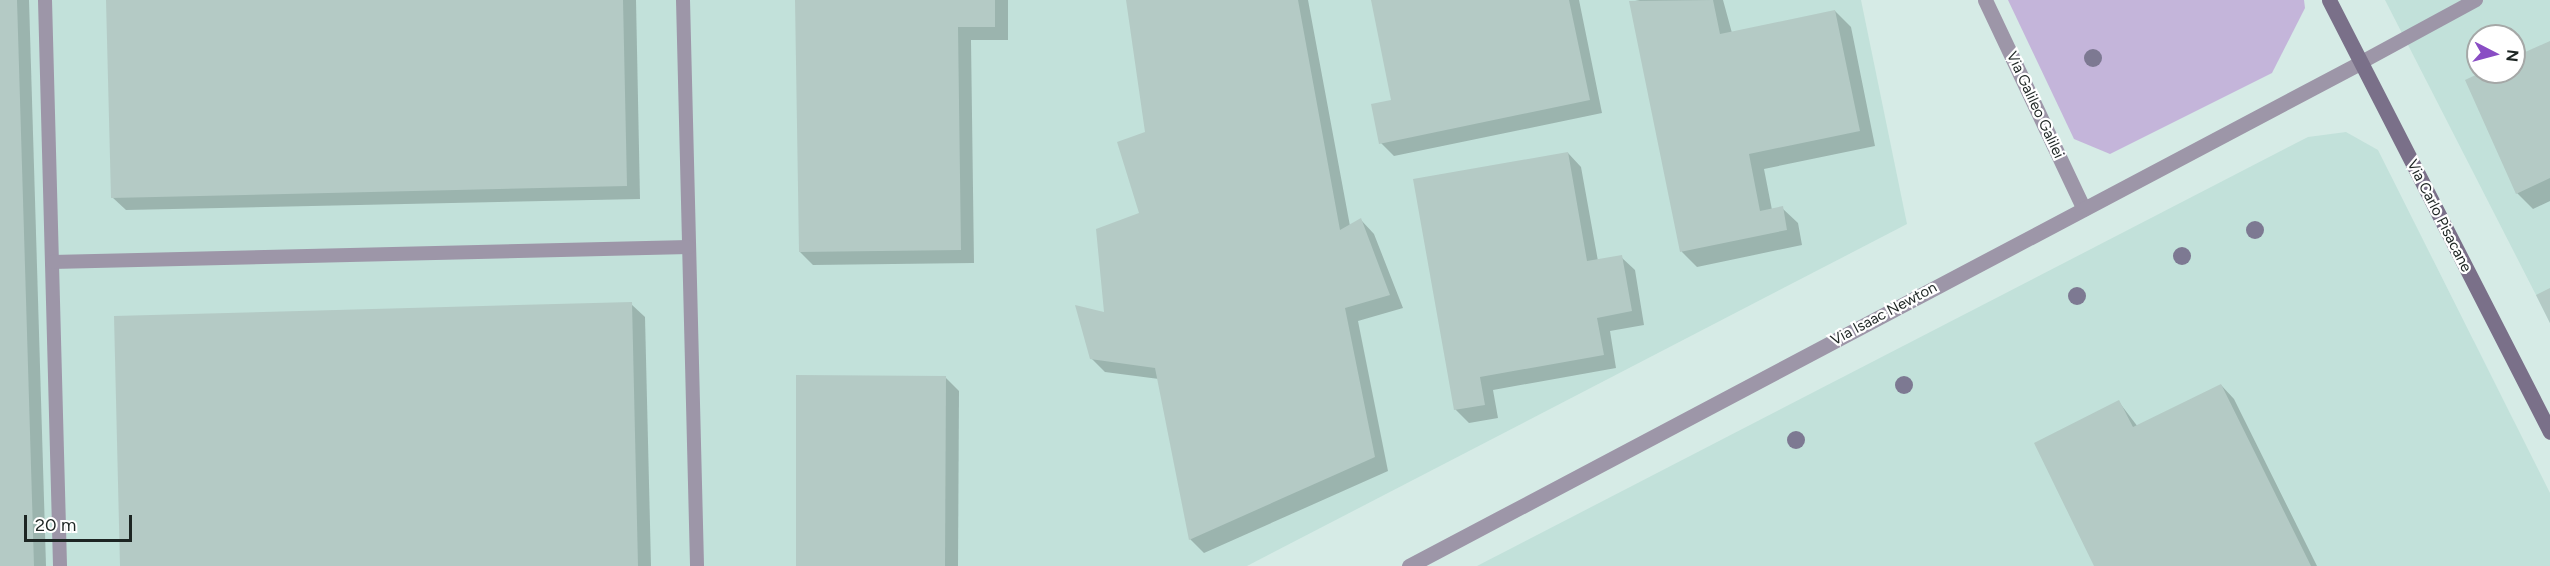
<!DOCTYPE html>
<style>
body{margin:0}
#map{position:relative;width:2550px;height:566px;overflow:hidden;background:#d6ebe6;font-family:Figtree,sans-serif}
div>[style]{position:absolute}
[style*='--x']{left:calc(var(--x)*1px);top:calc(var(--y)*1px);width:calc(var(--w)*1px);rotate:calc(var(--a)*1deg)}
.built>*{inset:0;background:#c2e1da}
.green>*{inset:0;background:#c4b5da}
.shadow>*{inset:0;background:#0003}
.building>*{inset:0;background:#b4cac5}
.lane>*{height:14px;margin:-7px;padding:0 7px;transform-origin:7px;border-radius:7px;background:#9d96a8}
.street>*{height:15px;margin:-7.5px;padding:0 7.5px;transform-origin:7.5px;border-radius:7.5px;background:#9d96a8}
.secondary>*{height:15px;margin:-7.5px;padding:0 7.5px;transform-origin:7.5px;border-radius:7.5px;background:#7a7089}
.trees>*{width:18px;height:18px;margin:-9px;border-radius:50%;background:#7d7992}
span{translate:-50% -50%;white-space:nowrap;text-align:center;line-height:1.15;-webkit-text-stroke:4.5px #fff;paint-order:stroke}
.street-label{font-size:15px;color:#1d2523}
.north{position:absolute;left:2466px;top:24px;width:60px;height:60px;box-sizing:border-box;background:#fff;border:2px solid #a5a8a7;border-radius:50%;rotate:96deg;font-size:16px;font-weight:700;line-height:24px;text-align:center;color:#1d2523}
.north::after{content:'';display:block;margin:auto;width:21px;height:27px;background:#894dc4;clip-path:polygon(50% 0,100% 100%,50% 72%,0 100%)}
.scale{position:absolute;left:24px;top:515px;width:108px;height:27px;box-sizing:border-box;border:3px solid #1d2523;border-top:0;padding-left:8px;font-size:18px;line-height:21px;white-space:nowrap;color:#1d2523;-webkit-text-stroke:4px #fff;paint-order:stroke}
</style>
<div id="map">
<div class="built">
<div style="clip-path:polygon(0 0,1861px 0,1907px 224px,1247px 566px,0 566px)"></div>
<div style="clip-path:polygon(evenodd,2385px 0,2550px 0,2550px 323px,2536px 295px,2385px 0,2478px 36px,2514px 36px,2514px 72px,2478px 72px,2478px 36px)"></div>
<div style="clip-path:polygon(2346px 132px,2378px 150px,2550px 493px,2550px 566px,1477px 566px,2308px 137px)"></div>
</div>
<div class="green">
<div style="clip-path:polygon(2008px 0,2304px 0,2305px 8px,2272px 73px,2110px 154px,2074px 139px)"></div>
</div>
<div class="shadow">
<div style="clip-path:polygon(0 0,29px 0,46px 566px,0 566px)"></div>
<div style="clip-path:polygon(108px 0,636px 0,640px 199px,126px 210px,112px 197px)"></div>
<div style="clip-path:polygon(797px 0,1008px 0,1008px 40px,971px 40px,974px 263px,813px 265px,800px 252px)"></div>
<div style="clip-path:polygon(1128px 0,1308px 0,1350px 226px,1361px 220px,1374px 234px,1403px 308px,1358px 321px,1388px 471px,1204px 553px,1190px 539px,1159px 379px,1105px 372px,1091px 358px,1141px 214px,1147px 133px)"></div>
<div style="clip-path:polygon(1372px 0,1579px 0,1602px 113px,1394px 156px,1381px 143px,1393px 101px)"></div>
<div style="clip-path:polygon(1640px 0,1723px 0,1732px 33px,1835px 11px,1851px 27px,1875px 146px,1764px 169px,1772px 210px,1782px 208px,1798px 223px,1802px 245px,1697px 267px,1682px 252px,1630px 2px)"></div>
<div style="clip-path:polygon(2550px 43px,2550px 201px,2533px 209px,2517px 193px,2485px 72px,2514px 72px,2514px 59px)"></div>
<div style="clip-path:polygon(1568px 153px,1581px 167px,1598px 261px,1621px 257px,1635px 270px,1644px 325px,1610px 331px,1616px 368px,1493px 390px,1498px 418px,1469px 423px,1455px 409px)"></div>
<div style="clip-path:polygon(631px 304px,645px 317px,651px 566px,122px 566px)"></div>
<div style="clip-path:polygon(945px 377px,959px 391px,958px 566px,797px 566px)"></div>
<div style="clip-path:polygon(2221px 385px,2234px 399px,2317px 566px,2096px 566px,2119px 402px,2138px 427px)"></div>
</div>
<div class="building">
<div style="clip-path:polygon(0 0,17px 0,34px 566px,0 566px)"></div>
<div style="clip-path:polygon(106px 0,623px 0,627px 186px,111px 198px)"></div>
<div style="clip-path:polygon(795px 0,995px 0,995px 27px,958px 27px,961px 250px,799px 252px)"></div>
<div style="clip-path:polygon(1126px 0,1298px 0,1340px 230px,1361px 218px,1390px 295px,1345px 308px,1375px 457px,1189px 540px,1155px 368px,1090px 359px,1075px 305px,1104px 312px,1096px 229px,1139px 213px,1117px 142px,1145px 132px)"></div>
<div style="clip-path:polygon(1371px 0,1569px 0,1590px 100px,1379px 144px,1371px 104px,1391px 100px)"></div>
<div style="clip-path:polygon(1713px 0,1720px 34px,1835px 10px,1860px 131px,1749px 154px,1760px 211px,1783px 206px,1787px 230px,1680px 252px,1629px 1px)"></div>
<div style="clip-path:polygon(2550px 41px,2550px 178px,2516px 194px,2465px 80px,2482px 72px,2514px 72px,2514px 57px)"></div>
<div style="clip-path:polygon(1568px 152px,1587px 261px,1622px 255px,1632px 311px,1597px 318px,1604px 355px,1480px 377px,1485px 405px,1454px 410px,1413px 179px)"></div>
<div style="clip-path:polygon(2550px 288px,2550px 323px,2536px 295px)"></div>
<div style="clip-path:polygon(632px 302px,638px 566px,120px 566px,114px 316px)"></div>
<div style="clip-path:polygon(796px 375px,946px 376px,945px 566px,796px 566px)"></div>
<div style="clip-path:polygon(2221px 384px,2311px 566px,2094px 566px,2034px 443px,2119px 400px,2133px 427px)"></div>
</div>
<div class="lane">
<div style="--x:45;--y:0;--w:566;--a:88.48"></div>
<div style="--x:683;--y:0;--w:566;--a:88.58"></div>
<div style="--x:2360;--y:63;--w:132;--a:-28.5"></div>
<div style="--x:52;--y:262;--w:637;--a:-1.35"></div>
</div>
<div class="street">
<div style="--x:1985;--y:0;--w:231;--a:64.7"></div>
<div style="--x:1409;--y:566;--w:1076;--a:-27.88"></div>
</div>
<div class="secondary">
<div style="--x:2329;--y:0;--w:485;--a:62.9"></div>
</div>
<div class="trees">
<div style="left:2093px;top:58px"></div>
<div style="left:2255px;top:230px"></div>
<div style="left:2182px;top:256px"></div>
<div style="left:2077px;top:296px"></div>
<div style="left:1904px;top:385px"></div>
<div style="left:1796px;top:440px"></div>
</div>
<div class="street-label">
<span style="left:2035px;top:105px;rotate:65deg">Via Galileo Galilei</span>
<span style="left:2439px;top:216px;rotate:63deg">Via Carlo Pisacane</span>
<span style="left:1884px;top:314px;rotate:-28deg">Via Isaac Newton</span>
</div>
<div class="north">N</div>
<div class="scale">20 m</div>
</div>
